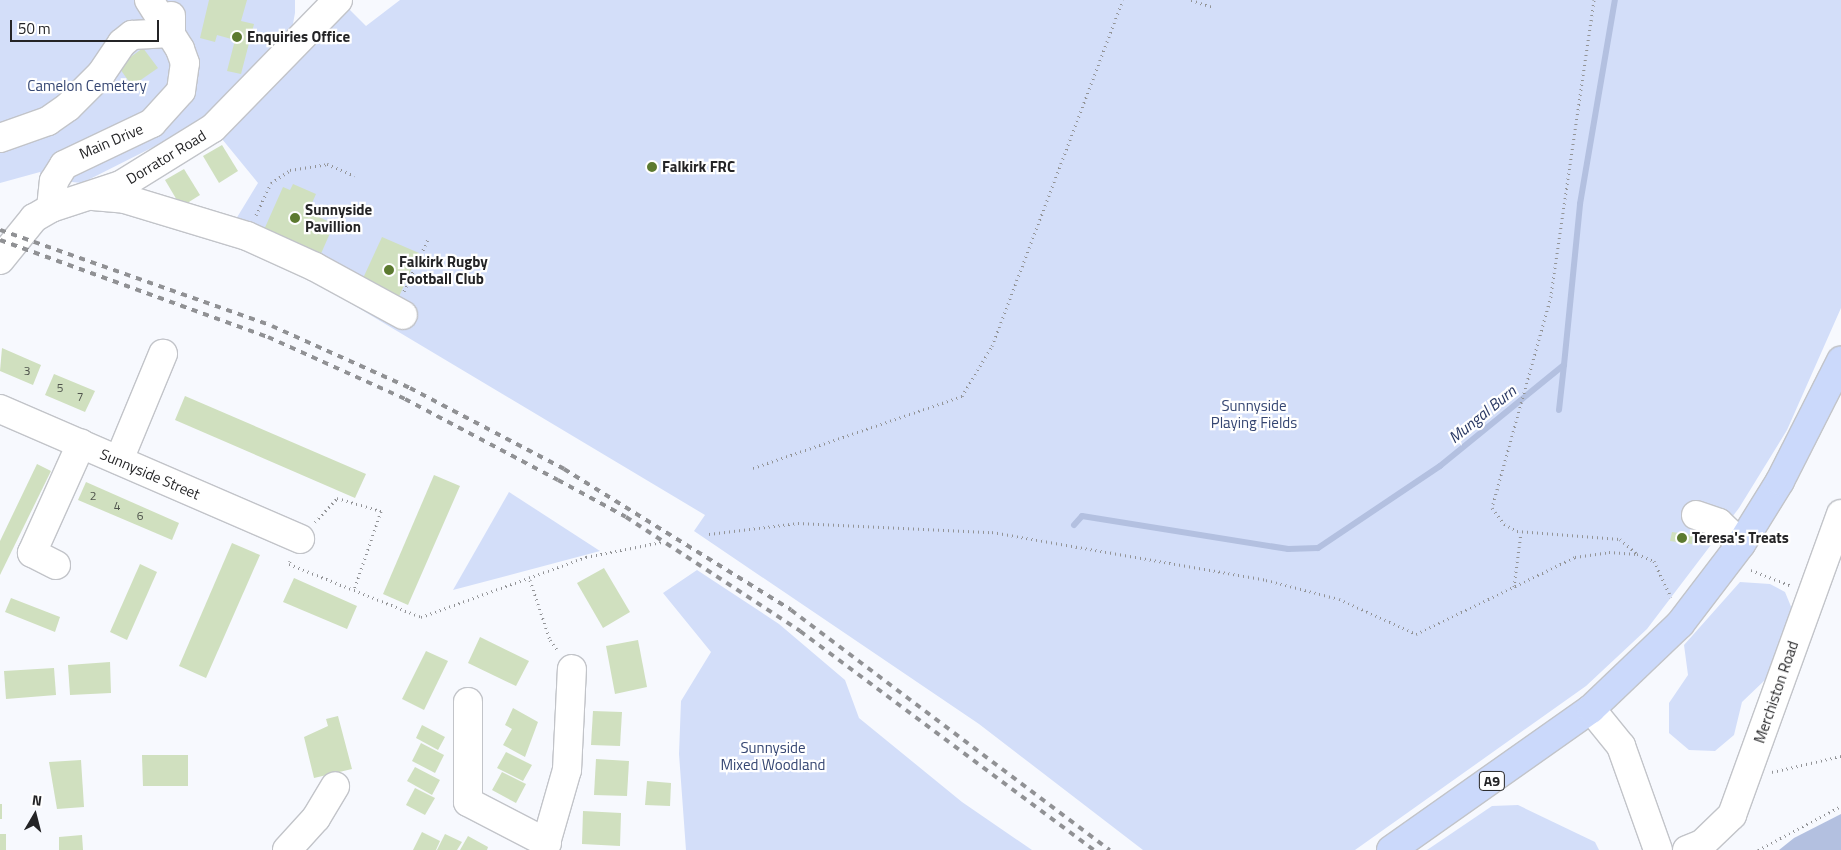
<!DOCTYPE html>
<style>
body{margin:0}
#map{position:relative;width:1841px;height:850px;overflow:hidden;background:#f7f9fe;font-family:"Titillium Web",sans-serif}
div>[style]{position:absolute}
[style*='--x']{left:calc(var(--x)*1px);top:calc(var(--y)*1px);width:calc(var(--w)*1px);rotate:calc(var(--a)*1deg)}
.green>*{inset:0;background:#d3def9}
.water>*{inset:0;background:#b3c0e0}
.stream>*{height:6px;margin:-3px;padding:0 3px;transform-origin:3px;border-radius:3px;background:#b3c0e0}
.building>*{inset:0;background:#d0e0bf}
.path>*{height:3px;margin-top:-1.5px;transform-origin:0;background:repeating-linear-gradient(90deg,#939497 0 1px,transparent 0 5px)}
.roads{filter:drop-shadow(1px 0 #c2c4c9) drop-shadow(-1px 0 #c2c4c9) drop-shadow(0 1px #c2c4c9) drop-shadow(0 -1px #c2c4c9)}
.minor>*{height:28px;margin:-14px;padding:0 14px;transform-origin:14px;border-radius:14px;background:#fff}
.major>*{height:28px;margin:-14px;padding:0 14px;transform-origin:14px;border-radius:14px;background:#cbd9fb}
.rail>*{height:4px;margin-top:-2px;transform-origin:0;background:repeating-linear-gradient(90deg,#909194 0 6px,transparent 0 12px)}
.dots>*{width:14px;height:14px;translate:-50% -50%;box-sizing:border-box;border:2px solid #fff;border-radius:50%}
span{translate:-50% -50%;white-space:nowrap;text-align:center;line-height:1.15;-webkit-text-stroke:4.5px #fff;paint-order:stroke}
.number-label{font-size:12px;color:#4f534c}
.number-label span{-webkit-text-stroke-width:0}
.shield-label span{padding:1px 4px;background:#fff;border:1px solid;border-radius:4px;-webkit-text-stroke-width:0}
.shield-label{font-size:14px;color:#242426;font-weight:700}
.poi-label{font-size:15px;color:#242426;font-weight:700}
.left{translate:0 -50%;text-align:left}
.park-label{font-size:15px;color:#354672}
.street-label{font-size:15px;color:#242426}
.water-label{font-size:16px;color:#293863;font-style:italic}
.north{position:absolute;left:10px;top:790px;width:50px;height:50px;-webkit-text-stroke:4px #fff;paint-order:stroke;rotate:8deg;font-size:14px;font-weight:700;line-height:20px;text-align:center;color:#242426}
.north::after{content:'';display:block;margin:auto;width:18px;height:22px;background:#242426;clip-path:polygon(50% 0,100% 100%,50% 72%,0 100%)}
.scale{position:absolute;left:10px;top:20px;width:149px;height:22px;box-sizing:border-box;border:2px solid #242426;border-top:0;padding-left:6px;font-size:15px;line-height:18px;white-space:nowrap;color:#242426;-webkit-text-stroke:4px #fff;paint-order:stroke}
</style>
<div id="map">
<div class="green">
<div style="clip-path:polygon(0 0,295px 0,295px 13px,292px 29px,242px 90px,191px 128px,82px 183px,42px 179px,40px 172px,0 183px)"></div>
<div style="clip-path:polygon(340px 0,366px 26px,400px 0,1841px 0,1841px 308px,1787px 430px,1739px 508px,1647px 629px,1586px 686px,1355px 850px,1143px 850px,979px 724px,694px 531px,705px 515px,315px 282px,233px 224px,258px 183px,213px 128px)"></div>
<div style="clip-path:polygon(509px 492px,600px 551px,453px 590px)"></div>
<div style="clip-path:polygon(697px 570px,779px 624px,845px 680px,859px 718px,962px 802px,1032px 850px,686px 850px,679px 754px,681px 701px,711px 652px,663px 593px)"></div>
<div style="clip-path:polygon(1740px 582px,1770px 584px,1785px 592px,1792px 609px,1765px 680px,1742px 702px,1734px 735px,1715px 751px,1689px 750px,1669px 733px,1669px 703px,1688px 675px,1684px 645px)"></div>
<div style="clip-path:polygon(1518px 805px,1595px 842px,1599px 850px,1427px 850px,1492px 806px)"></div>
</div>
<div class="water">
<div style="clip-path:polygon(1841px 814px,1841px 850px,1779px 850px,1794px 838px)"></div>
</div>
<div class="stream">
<div style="--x:1559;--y:410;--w:45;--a:-83.7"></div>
<div style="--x:1074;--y:525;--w:12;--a:-48"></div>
<div style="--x:1082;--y:516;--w:209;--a:9.1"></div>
<div style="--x:1288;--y:549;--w:30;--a:-2"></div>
<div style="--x:1318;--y:548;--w:147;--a:-33.9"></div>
<div style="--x:1440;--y:466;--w:160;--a:-39.2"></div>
<div style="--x:1564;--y:365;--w:162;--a:-84.3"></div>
<div style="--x:1580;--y:204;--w:207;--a:-80.3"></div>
</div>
<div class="building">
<div style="clip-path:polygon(209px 0,247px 0,241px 21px,254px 24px,241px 74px,227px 71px,235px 40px,217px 35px,215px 42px,200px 38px)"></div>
<div style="clip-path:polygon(143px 48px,158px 68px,132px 86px,118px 66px)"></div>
<div style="clip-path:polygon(222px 145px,238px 171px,219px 183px,203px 156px)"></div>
<div style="clip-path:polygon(184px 169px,200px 195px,181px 207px,165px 180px)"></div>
<div style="clip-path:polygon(293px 184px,316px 194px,308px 212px,334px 224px,320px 256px,263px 232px,283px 187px,290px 190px)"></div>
<div style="clip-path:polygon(382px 237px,419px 253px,396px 303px,359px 287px)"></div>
<div style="clip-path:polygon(2px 348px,41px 365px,33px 385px,0 371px)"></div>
<div style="clip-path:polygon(54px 374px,95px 391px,85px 412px,45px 395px)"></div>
<div style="clip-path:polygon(185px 396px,366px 474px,355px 498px,175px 420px)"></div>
<div style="clip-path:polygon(37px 464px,51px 471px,0 575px,0 541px)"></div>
<div style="clip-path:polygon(434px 475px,460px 486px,408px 605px,383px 594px)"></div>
<div style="clip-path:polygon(86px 482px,179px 523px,172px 540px,78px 500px)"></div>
<div style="clip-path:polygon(1672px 532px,1693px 535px,1692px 544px,1670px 541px)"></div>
<div style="clip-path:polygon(232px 543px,260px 555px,206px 678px,179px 666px)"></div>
<div style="clip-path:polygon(140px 564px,157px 572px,127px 640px,110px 632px)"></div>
<div style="clip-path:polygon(604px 568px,630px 612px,603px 628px,577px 583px)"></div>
<div style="clip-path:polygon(294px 578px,357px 606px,347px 629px,283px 602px)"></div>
<div style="clip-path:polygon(11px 598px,60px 617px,55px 632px,5px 612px)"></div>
<div style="clip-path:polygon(480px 637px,529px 661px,516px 686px,468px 663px)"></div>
<div style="clip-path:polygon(638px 640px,647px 687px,615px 694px,606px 646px)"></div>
<div style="clip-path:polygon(426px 651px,448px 661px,424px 710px,402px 699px)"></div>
<div style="clip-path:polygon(110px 662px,111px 693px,70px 695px,68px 665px)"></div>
<div style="clip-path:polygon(54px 668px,56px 695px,6px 699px,4px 671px)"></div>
<div style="clip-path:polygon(513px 708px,538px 722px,525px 757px,503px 745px,512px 729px,505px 725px)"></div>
<div style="clip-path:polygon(593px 711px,622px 712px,620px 746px,591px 745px)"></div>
<div style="clip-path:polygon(338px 716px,352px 769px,314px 778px,304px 737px,328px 726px,326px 719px)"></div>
<div style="clip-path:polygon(422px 725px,445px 737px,438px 750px,416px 738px)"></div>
<div style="clip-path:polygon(421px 743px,444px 755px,435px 773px,412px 761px)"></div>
<div style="clip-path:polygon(506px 752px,532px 765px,523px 781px,497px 768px)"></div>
<div style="clip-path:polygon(142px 755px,188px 755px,188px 786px,143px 786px)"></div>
<div style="clip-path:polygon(596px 759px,629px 761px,627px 796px,594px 795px)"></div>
<div style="clip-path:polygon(81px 760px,84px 807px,57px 809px,49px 762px)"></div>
<div style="clip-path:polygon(415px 767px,440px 780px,432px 795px,407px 781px)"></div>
<div style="clip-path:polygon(502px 772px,526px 784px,516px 803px,492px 790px)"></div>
<div style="clip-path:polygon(647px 781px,671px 783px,670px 806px,645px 805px)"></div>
<div style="clip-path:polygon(415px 788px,435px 798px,425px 815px,406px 805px)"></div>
<div style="clip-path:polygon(0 804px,2px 804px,2px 819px,0 819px)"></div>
<div style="clip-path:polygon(583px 811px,621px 813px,620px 846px,582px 844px)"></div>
<div style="clip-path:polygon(422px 832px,440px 841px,436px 850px,413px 850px)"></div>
<div style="clip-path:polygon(0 834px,6px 834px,6px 850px,0 850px)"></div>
<div style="clip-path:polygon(445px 834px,462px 842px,457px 850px,437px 850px)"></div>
<div style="clip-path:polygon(82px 835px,83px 850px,59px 850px,59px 837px)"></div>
<div style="clip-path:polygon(468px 836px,488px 847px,487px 850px,460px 850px)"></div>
</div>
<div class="path">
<div style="--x:1191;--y:0;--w:23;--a:18"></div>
<div style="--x:1594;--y:0;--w:299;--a:98.3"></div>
<div style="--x:1551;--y:296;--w:220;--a:105.6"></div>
<div style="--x:1492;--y:508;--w:20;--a:53"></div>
<div style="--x:1504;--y:524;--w:15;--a:28"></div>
<div style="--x:1517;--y:531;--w:103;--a:4.4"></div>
<div style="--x:1620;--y:539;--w:23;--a:41"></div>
<div style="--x:256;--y:215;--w:35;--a:-65"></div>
<div style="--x:271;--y:183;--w:23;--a:-34"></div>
<div style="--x:290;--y:170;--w:37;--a:-9"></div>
<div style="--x:327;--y:164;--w:30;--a:23"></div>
<div style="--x:404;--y:291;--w:57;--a:-65.2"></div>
<div style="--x:753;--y:468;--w:221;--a:-19"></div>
<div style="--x:962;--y:396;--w:58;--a:-59"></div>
<div style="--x:992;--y:346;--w:370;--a:-69.3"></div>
<div style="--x:315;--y:522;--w:33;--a:-47"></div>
<div style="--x:337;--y:498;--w:46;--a:16.5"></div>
<div style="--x:381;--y:511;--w:83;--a:108.9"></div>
<div style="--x:709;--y:534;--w:90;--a:-7"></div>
<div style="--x:798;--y:523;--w:194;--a:2.7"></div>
<div style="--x:992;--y:532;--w:278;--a:9.9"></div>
<div style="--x:1266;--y:580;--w:75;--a:14.6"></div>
<div style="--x:1339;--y:599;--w:85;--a:24.4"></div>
<div style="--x:1416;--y:634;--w:177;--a:-25.8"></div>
<div style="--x:1575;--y:557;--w:34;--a:-8"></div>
<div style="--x:1609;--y:552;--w:28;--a:4"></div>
<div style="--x:1637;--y:554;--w:18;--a:22"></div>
<div style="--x:1654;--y:561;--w:40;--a:65"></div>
<div style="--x:290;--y:561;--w:3;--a:108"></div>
<div style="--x:289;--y:564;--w:142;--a:21.9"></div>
<div style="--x:421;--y:617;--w:176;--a:-20"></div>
<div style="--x:586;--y:557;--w:77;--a:-11.2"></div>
<div style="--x:1751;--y:570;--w:44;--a:21.3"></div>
<div style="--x:530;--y:580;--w:63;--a:71.6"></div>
<div style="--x:550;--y:640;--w:14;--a:54"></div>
<div style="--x:1514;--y:587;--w:55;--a:-82.7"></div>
<div style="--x:1772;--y:772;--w:71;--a:-13.1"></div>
<div style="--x:1758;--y:850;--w:94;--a:-27.9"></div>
</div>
<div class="roads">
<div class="minor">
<div style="--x:0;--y:138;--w:51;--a:-19.5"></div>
<div style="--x:48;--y:121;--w:24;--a:-35"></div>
<div style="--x:68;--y:107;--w:47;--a:-45"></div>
<div style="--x:101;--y:74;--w:37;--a:-56"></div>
<div style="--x:122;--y:43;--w:13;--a:-39"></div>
<div style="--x:132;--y:35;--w:39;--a:-3"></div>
<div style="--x:171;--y:33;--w:17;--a:-90"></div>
<div style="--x:93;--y:196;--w:32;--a:5"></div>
<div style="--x:125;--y:199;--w:127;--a:16.9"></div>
<div style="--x:247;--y:236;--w:75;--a:24.5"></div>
<div style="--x:315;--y:267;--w:100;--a:28.6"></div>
<div style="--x:51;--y:208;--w:27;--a:-84"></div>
<div style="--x:54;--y:181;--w:19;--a:-58"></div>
<div style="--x:64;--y:165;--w:98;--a:-25.5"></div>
<div style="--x:152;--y:123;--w:43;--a:-47.8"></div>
<div style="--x:181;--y:91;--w:28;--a:-82"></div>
<div style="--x:185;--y:63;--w:15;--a:-110"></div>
<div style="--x:180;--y:49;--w:58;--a:-122.3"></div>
<div style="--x:0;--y:260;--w:54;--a:-51"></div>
<div style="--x:34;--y:218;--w:20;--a:-30"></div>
<div style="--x:51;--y:208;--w:74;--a:-18.2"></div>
<div style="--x:121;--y:185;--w:108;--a:-31.8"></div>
<div style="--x:213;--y:128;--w:179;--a:-45.7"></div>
<div style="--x:0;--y:409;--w:327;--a:23.4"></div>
<div style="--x:119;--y:460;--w:115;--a:-67.5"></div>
<div style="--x:1696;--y:515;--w:24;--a:19"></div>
<div style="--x:1719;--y:523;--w:30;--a:44"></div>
<div style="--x:56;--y:565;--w:27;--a:-153"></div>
<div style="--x:32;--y:553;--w:120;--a:-65.8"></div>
<div style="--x:468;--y:702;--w:100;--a:90"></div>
<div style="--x:468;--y:802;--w:89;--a:27.4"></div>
<div style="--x:1591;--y:709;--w:48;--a:51"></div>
<div style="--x:1621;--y:746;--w:110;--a:70.4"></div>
<div style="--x:287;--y:850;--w:43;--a:-47.8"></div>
<div style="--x:316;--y:818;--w:37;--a:-59"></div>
<div style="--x:544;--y:850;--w:83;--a:-74"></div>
<div style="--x:567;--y:770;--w:101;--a:-87.2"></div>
<div style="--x:1687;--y:850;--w:16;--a:-22"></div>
<div style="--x:1702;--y:844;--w:42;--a:-44"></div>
<div style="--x:1732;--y:815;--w:320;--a:-70.1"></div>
</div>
<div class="major">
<div style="--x:1391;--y:850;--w:245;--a:-35.2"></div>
<div style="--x:1591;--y:709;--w:123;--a:-43.7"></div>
<div style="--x:1680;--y:624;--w:101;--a:-52.7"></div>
<div style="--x:1741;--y:544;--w:74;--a:-58.2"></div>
<div style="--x:1780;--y:481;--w:135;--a:-63.1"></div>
</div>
</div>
<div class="rail">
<div style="--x:0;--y:230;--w:288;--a:19.4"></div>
<div style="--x:272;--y:326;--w:151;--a:24.2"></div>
<div style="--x:410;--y:388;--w:174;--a:27.7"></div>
<div style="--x:564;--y:469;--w:267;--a:31.8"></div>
<div style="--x:791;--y:610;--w:399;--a:37"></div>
<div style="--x:0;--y:240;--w:285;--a:19.9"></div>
<div style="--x:268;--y:337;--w:150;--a:24.3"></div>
<div style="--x:405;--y:399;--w:173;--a:27.9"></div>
<div style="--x:558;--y:480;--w:77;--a:28.6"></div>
<div style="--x:626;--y:517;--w:208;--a:33.2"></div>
<div style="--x:800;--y:631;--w:367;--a:36.7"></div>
</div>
<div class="dots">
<div style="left:237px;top:37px;background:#5c7a30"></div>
<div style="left:652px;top:167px;background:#5c7a30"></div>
<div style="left:295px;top:218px;background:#5c7a30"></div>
<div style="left:389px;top:270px;background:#5c7a30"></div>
<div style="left:1682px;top:538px;background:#5c7a30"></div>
</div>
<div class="number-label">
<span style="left:27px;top:371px">3</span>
<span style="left:60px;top:388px">5</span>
<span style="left:80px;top:397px">7</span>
<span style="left:93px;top:496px">2</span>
<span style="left:117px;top:506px">4</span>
<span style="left:140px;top:516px">6</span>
</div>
<div class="shield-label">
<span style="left:1492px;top:781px">A9</span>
</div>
<div class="poi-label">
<span class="left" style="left:247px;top:37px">Enquiries Office</span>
<span class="left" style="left:662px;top:167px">Falkirk FRC</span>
<span class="left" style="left:305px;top:218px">Sunnyside<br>Pavillion</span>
<span class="left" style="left:399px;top:270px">Falkirk Rugby<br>Football Club</span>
<span class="left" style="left:1692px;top:538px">Teresa's Treats</span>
</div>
<div class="park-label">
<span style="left:87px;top:86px">Camelon Cemetery</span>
<span style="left:1254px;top:414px">Sunnyside<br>Playing Fields</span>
<span style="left:773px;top:756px">Sunnyside<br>Mixed Woodland</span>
</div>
<div class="street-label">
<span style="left:111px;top:141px;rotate:-23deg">Main Drive</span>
<span style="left:166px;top:157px;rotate:-31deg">Dorrator Road</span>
<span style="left:150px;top:474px;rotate:23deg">Sunnyside Street</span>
<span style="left:1776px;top:692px;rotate:-71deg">Merchiston Road</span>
</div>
<div class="water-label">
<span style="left:1482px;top:414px;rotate:-39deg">Mungal Burn</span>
</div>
<div class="north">N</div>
<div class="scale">50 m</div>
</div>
